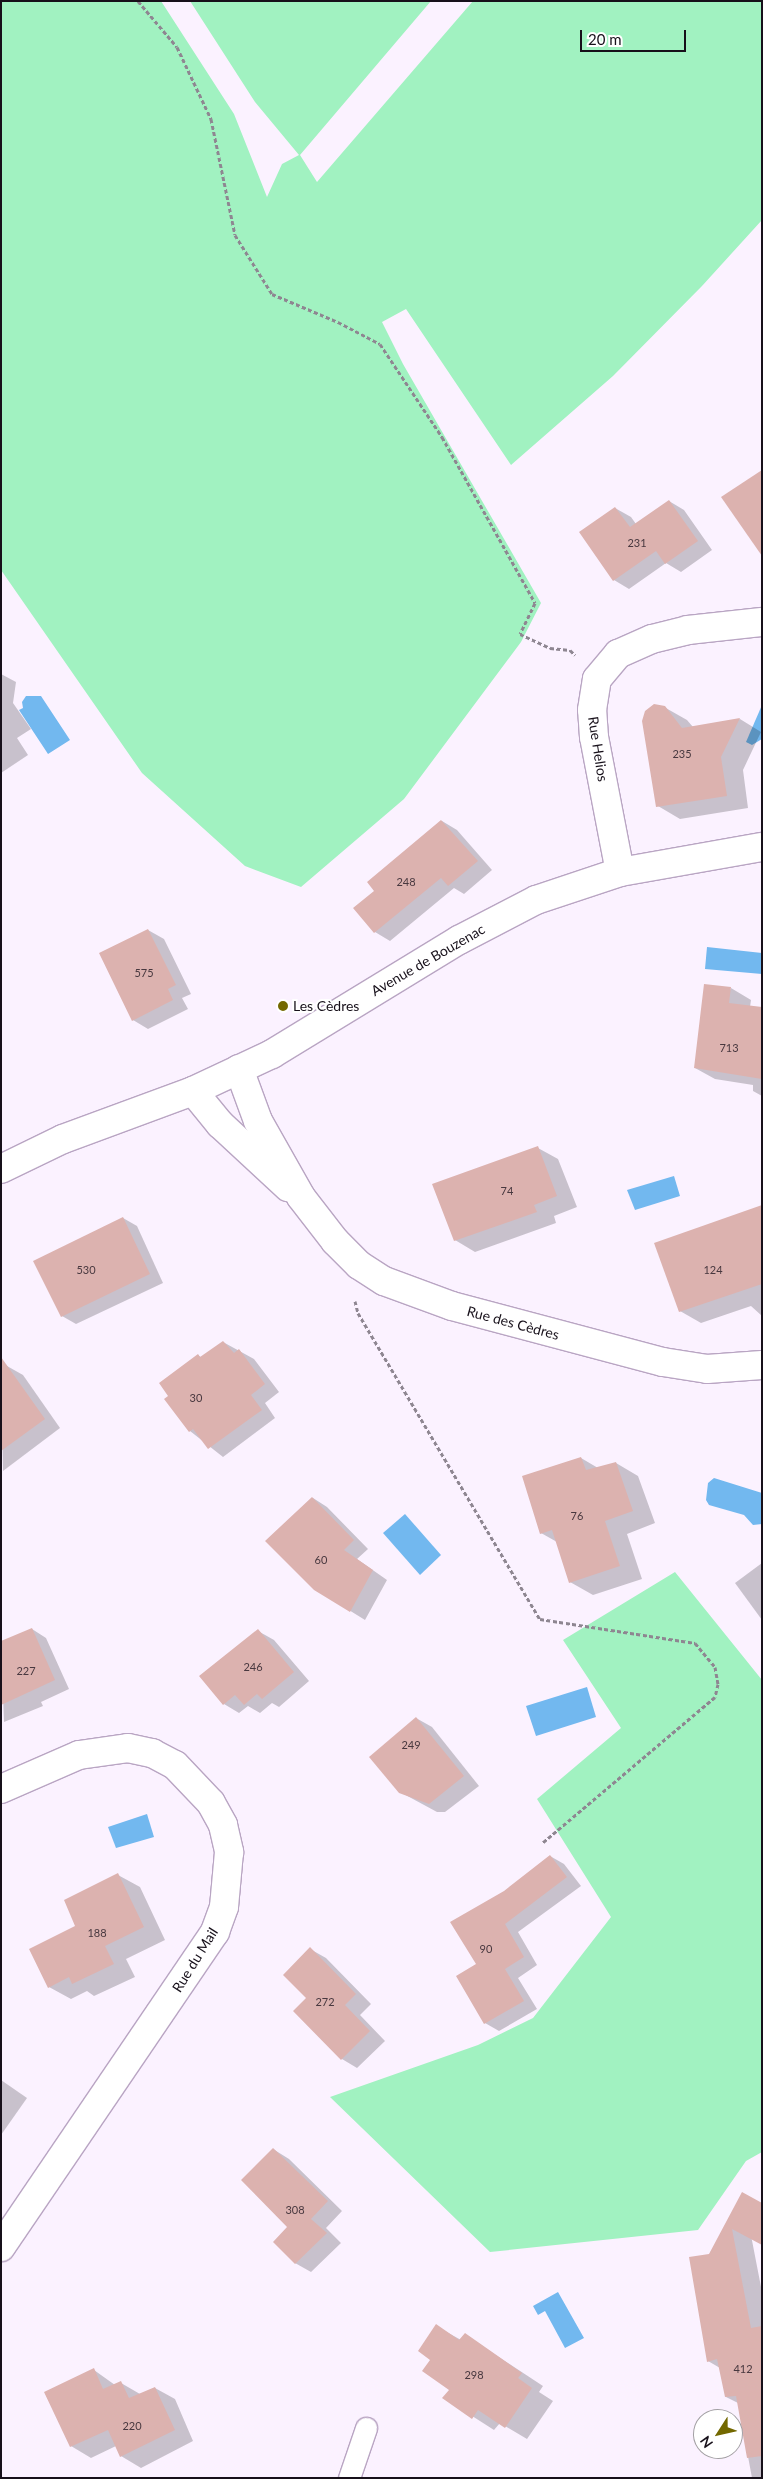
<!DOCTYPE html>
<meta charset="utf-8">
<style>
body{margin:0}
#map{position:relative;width:763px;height:2479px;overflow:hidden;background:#fbf2ff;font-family:Lato,sans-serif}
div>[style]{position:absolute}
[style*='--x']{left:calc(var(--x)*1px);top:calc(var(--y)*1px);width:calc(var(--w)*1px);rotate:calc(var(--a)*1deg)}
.green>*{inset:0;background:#a1f2c1}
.water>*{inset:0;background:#72b8ef}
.shadow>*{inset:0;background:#0003}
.building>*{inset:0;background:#dcb2af}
.path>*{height:3px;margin-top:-1.5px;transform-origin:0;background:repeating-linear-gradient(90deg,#8e8691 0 4px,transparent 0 6.5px)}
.roads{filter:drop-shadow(1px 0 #b9a5c3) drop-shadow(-1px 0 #b9a5c3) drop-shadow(0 1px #b9a5c3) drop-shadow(0 -1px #b9a5c3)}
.lane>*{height:21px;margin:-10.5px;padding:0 10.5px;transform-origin:10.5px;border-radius:10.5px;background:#fff}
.street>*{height:28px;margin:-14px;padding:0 14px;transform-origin:14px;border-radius:14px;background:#fff}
.secondary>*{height:28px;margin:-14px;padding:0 14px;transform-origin:14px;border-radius:14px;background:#fff}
.dots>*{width:14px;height:14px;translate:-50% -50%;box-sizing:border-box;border:2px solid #fff;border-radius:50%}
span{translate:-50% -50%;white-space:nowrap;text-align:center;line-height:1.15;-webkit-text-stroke:4px #fff;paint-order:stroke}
.number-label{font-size:11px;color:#48383f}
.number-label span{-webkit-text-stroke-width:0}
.street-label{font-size:14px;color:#17101a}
.poi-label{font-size:14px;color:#17101a}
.left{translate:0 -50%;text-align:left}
.frame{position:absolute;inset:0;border:2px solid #17101a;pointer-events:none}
.north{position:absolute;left:693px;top:2409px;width:50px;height:50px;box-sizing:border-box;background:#fff;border:1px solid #a29fa3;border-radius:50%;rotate:235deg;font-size:14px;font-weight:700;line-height:20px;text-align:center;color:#17101a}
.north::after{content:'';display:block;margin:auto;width:18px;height:22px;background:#736800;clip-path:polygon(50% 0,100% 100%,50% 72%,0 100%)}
.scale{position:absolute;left:580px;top:30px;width:106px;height:22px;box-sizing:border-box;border:2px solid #17101a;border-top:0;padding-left:6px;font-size:15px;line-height:18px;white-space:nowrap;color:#17101a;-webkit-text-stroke:4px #fff;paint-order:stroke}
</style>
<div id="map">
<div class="green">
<div style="clip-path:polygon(1px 1px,161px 1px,234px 114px,267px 197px,282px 164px,299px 155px,255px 102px,190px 1px,431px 1px,300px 155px,317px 182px,473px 1px,762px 1px,762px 220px,702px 286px,613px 376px,511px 465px,406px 309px,382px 322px,403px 364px,541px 603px,521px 642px,404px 799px,301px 887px,245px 866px,142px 773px,1px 570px)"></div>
<div style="clip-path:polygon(675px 1572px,762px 1680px,762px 2152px,746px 2161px,698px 2230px,490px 2252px,330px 2097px,478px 2045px,533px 2018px,611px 1917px,537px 1799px,621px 1728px,563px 1640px)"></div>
</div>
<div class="water">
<div style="clip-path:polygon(26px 696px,41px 696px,70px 740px,48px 754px,19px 710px,23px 708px,22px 702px)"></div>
<div style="clip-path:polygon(762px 705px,762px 739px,752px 745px,746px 742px)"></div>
<div style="clip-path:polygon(707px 947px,762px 953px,762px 974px,705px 969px)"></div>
<div style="clip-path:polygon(674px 1176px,680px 1196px,635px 1210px,627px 1190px)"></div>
<div style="clip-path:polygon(714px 1478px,762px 1493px,762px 1524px,753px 1525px,744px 1515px,709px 1505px,706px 1500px,708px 1483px)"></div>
<div style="clip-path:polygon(405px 1514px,441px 1555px,420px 1575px,383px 1533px)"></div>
<div style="clip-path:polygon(587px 1687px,596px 1717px,536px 1736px,526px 1706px)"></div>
<div style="clip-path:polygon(147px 1814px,154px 1837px,116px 1848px,108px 1827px)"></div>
<div style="clip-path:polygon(558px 2292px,584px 2338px,565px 2348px,545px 2311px,538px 2315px,533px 2306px)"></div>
</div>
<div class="shadow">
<div style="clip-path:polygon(669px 501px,684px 510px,712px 550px,681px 572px,666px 563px,629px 589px,614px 580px,615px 508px,631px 517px,636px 524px)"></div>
<div style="clip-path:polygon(1px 674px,16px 682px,13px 703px,31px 729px,17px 738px,28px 755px,1px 773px)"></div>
<div style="clip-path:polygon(664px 707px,687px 720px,693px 727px,740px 719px,761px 732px,743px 770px,748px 808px,680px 819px,658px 806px)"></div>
<div style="clip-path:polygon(442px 821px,457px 830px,492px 870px,464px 894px,454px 888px,390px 941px,375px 932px,354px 908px,376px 891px)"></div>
<div style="clip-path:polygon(148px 930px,164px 939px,191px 994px,182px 998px,188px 1009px,148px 1029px,133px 1020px)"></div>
<div style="clip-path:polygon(731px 988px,751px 1000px,750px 1007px,762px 1008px,762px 1096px,753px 1091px,753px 1085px,715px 1079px,695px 1068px)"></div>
<div style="clip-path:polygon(538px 1148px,558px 1159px,577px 1207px,554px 1216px,556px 1223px,475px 1252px,455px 1240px)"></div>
<div style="clip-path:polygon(762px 1206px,762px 1316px,751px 1306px,701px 1323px,680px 1311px)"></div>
<div style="clip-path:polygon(123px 1218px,137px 1226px,163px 1283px,76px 1324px,62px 1316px)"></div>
<div style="clip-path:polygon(223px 1342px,254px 1359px,279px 1392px,265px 1403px,275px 1418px,223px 1457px,190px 1431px,198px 1355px,202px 1358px)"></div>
<div style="clip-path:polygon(7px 1366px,23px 1375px,60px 1428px,3px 1471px,1px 1370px)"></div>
<div style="clip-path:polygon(581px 1458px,598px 1468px,616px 1463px,638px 1476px,655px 1523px,627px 1534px,642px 1579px,593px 1595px,570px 1582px,557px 1542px,541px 1533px)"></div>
<div style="clip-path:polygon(313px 1498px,327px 1507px,368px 1549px,357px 1559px,387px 1580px,365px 1620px,315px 1589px)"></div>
<div style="clip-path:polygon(762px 1563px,762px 1620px,735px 1583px)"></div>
<div style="clip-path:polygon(32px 1629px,46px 1638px,69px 1689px,41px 1702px,43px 1706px,4px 1722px,1px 1643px)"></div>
<div style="clip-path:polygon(258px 1631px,274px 1640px,309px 1681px,279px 1707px,272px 1703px,260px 1713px,248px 1706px,239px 1713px,224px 1704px)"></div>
<div style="clip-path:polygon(416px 1718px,432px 1727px,479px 1786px,445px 1812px,437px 1812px,400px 1792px)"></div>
<div style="clip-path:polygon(550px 1856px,564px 1864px,581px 1886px,518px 1932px,537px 1965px,518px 1978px,537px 2009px,499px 2031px,485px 2023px,477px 1965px,505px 1892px)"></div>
<div style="clip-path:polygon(118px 1875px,140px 1887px,165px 1940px,126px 1959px,135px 1977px,94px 1996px,87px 1991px,71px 1999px,49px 1987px,77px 1927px)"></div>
<div style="clip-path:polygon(310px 1949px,326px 1958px,371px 2004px,360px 2015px,385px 2041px,357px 2068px,342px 2059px,308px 1998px)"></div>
<div style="clip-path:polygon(1px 2080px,27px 2098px,1px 2135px)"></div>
<div style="clip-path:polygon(273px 2149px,289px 2159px,342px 2211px,326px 2228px,341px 2243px,311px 2272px,295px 2263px)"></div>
<div style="clip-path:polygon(743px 2194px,762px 2292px,762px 2478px,752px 2478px,738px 2403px,726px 2397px,720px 2368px,708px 2361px,709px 2255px)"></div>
<div style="clip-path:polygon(436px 2326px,461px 2340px,465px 2335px,543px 2386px,539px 2392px,553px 2401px,527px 2439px,500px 2423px,494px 2430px,444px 2398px,451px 2389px,432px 2359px)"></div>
<div style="clip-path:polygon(94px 2370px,115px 2385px,121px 2383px,140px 2394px,155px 2388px,175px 2399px,193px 2441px,141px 2468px,121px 2456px,116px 2446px,91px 2458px,71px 2446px,45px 2393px)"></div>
</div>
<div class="building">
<div style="clip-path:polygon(762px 470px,762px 556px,721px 497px)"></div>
<div style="clip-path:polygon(669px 500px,698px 541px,665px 564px,656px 551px,613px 581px,579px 532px,615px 507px,630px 527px)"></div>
<div style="clip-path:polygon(654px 704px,665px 706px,682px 728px,740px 718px,721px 757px,727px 796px,656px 807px,642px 721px,645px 711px)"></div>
<div style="clip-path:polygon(441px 820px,478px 861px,448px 886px,441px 878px,374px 933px,353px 908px,374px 891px,367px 882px)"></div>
<div style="clip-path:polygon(148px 929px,176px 985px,168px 989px,173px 1000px,132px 1021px,99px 953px)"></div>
<div style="clip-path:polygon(704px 984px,731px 987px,729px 1003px,762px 1007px,762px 1079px,694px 1068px)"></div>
<div style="clip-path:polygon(538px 1146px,557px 1196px,534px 1205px,537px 1212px,454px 1241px,432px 1184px)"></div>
<div style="clip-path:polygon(762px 1205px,762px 1284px,679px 1312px,654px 1243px)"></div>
<div style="clip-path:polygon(123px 1217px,150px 1274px,61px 1317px,33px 1261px)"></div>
<div style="clip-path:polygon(223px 1341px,234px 1353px,239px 1349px,265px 1384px,251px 1395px,262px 1410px,208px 1449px,193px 1429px,189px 1432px,164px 1399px,168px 1396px,159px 1383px,198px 1354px,200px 1357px)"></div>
<div style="clip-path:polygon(1px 1357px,45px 1419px,1px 1451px)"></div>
<div style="clip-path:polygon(581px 1457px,586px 1470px,616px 1462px,633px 1511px,605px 1521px,620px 1566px,569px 1583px,552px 1530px,540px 1534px,522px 1476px)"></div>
<div style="clip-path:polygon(312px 1497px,354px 1540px,344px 1550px,373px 1570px,350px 1612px,314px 1590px,265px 1541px)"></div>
<div style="clip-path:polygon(32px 1628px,55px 1680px,1px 1705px,1px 1641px)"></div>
<div style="clip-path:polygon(258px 1629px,294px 1672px,262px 1699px,257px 1694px,244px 1705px,235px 1695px,223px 1705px,199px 1676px)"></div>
<div style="clip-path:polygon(416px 1717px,464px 1776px,429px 1804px,399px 1793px,369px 1757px)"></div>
<div style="clip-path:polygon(550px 1855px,567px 1877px,505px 1924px,524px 1957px,505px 1969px,524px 2001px,484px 2024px,456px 1976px,476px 1964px,450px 1922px,504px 1891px)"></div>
<div style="clip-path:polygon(118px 1873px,144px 1927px,105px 1946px,114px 1964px,72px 1984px,69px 1977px,48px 1988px,29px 1949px,75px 1926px,64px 1900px)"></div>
<div style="clip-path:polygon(310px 1947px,356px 1994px,345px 2005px,370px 2031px,341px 2060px,293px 2011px,306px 1998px,283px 1975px)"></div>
<div style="clip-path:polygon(273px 2148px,328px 2201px,311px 2219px,327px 2233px,295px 2264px,273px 2242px,287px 2227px,241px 2180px)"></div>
<div style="clip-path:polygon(742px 2192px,762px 2203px,762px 2245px,732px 2229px,751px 2328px,762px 2326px,762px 2456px,747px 2458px,736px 2396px,725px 2397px,717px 2359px,707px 2362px,689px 2257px,709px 2254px)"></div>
<div style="clip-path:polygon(436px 2324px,459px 2340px,465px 2333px,522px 2373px,518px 2378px,532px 2388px,505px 2428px,478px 2410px,472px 2419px,442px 2398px,449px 2390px,422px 2371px,430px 2360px,418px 2351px)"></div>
<div style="clip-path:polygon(94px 2368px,103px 2389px,121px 2381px,129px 2398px,155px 2387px,175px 2430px,120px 2457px,108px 2430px,70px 2447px,44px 2392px)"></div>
</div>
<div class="path">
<div style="--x:138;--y:1;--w:60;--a:49.7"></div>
<div style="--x:177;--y:47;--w:80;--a:64.7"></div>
<div style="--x:211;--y:119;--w:118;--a:78.3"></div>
<div style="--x:235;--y:235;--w:70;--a:57.9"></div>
<div style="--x:272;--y:294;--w:72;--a:23"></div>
<div style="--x:338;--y:322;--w:47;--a:27.6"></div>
<div style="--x:380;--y:344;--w:112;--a:56.3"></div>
<div style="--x:442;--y:437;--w:190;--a:60.7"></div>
<div style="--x:535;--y:603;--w:34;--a:116"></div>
<div style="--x:520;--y:634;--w:33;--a:25"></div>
<div style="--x:550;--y:648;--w:20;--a:6"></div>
<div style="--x:570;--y:650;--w:7;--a:45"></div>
<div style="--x:355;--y:1301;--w:12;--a:76"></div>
<div style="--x:358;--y:1313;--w:356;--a:59.3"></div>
<div style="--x:540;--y:1619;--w:157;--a:8.8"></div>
<div style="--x:695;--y:1643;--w:31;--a:50"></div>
<div style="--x:715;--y:1667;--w:17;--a:80"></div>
<div style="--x:718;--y:1684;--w:13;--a:103"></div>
<div style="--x:715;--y:1697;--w:226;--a:139.8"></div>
</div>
<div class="roads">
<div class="lane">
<div style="--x:349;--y:2478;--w:53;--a:-71.2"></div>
</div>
<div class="street">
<div style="--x:620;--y:872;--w:137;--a:-100.9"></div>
<div style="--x:594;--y:737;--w:27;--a:-94"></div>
<div style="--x:592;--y:710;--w:31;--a:-81"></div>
<div style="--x:597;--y:679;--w:33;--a:-50"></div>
<div style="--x:618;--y:654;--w:37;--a:-24"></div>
<div style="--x:652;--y:639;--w:37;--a:-14"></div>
<div style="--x:688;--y:630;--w:74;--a:-6.2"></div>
<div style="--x:239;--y:1069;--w:55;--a:69.9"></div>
<div style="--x:258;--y:1121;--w:87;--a:60.5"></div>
<div style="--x:301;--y:1197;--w:56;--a:52.3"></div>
<div style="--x:335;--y:1241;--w:34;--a:45"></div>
<div style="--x:359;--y:1265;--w:30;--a:33"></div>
<div style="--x:384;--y:1281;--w:72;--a:20.2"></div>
<div style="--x:452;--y:1306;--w:218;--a:14.9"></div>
<div style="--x:663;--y:1362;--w:45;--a:9"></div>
<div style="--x:707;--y:1369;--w:55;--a:-4.2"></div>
<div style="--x:193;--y:1091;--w:43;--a:50.7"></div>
<div style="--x:220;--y:1124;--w:93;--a:42.8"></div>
<div style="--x:1;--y:1789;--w:85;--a:-23.6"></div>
<div style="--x:79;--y:1755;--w:49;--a:-8.1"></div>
<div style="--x:128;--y:1748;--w:25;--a:12"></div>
<div style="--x:152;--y:1753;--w:26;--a:28"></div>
<div style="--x:175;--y:1765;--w:52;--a:46.5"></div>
<div style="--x:211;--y:1803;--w:25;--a:61"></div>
<div style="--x:223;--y:1825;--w:28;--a:77"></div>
<div style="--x:229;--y:1852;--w:55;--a:95.2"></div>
<div style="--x:224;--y:1907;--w:27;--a:110"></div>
<div style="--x:215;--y:1932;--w:381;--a:124.2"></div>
</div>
<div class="secondary">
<div style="--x:1;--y:1169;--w:69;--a:-25.8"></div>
<div style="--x:63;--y:1139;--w:139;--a:-20.3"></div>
<div style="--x:193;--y:1091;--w:87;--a:-25.1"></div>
<div style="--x:272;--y:1054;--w:219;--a:-31.4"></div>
<div style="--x:459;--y:940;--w:87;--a:-27.5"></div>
<div style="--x:536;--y:900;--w:89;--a:-18.4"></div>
<div style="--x:620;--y:872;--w:144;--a:-10"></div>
</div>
</div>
<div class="dots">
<div style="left:283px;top:1006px;background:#736800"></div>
</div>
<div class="number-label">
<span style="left:637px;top:543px">231</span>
<span style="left:682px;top:754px">235</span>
<span style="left:406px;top:882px">248</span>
<span style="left:144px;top:973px">575</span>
<span style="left:729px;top:1048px">713</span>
<span style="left:507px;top:1191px">74</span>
<span style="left:86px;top:1270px">530</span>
<span style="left:713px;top:1270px">124</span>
<span style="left:196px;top:1398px">30</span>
<span style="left:577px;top:1516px">76</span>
<span style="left:321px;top:1560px">60</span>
<span style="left:253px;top:1667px">246</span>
<span style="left:26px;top:1671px">227</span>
<span style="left:411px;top:1745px">249</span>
<span style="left:97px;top:1933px">188</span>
<span style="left:486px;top:1949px">90</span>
<span style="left:325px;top:2002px">272</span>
<span style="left:295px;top:2210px">308</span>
<span style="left:743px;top:2369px">412</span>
<span style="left:474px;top:2375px">298</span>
<span style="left:132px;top:2426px">220</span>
</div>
<div class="street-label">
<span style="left:598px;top:749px;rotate:81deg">Rue Helios</span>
<span style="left:428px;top:960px;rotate:-30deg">Avenue de Bouzenac</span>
<span style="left:513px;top:1323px;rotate:15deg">Rue des Cèdres</span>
<span style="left:195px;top:1960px;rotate:-58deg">Rue du Mail</span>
</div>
<div class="poi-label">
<span class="left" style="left:293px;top:1006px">Les Cèdres</span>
</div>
<div class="frame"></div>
<div class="north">N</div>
<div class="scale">20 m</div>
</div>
